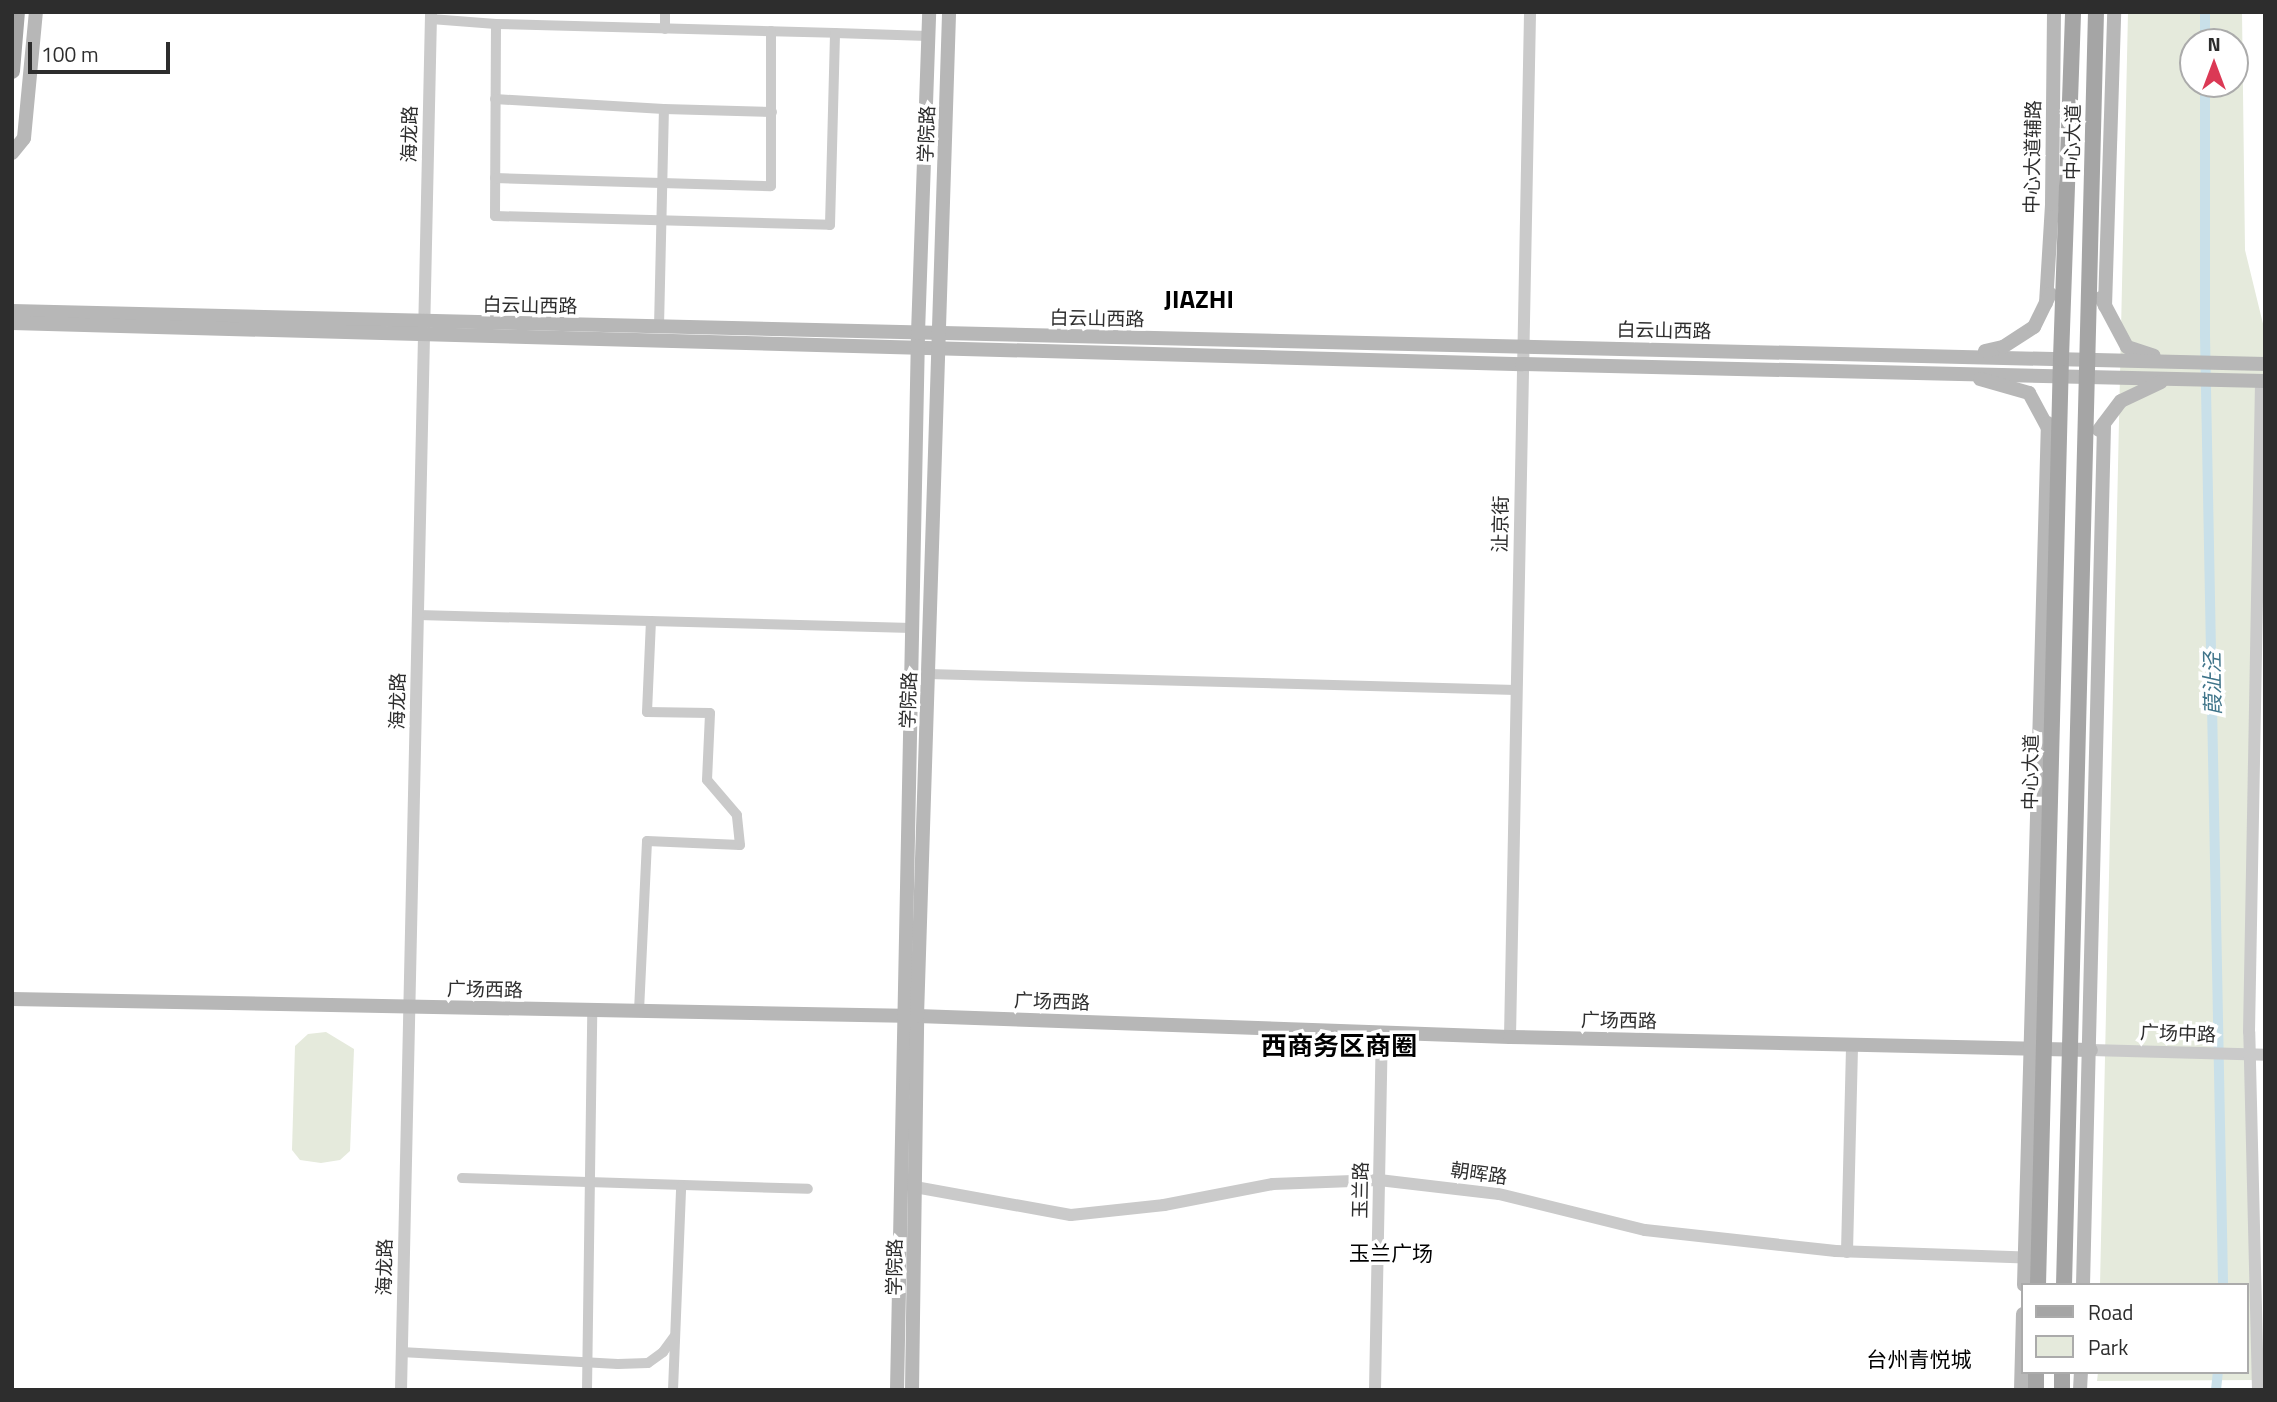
<!DOCTYPE html>
<meta charset="utf-8">
<style>
body{margin:0}
#map{position:relative;width:2277px;height:1402px;overflow:hidden;background:#fff;font-family:"Titillium Web","Noto Sans SC",sans-serif}
div>[style]{position:absolute}
[style*='--x']{left:calc(var(--x)*1px);top:calc(var(--y)*1px);width:calc(var(--w)*1px);rotate:calc(var(--a)*1deg)}
.green>*{inset:0;background:#e5eadc}
.canal>*{height:10px;margin:-5px;padding:0 5px;transform-origin:5px;border-radius:5px;background:#c9e0e9}
.minor>*{height:10px;margin:-5px;padding:0 5px;transform-origin:5px;border-radius:5px;background:#cacaca}
.tertiary>*{height:12px;margin:-6px;padding:0 6px;transform-origin:6px;border-radius:6px;background:#cacaca}
.secondary>*{height:14px;margin:-7px;padding:0 7px;transform-origin:7px;border-radius:7px;background:#b7b7b7}
.primary>*{height:16px;margin:-8px;padding:0 8px;transform-origin:8px;border-radius:8px;background:#a5a5a5}
span{translate:-50% -50%;white-space:nowrap;text-align:center;line-height:1.15;-webkit-text-stroke:7px #fff;paint-order:stroke}
.street-label{font-size:19px;color:#2d2d2d}
.water-label{font-size:21px;color:#40758a;font-style:italic}
.neighbourhood-label{font-size:21px;color:#000}
.district-label{font-size:26px;color:#000;font-weight:700}
.frame{position:absolute;inset:0;border:14px solid #2d2d2d;pointer-events:none}
.legend{position:absolute;left:2021px;top:1283px;width:228px;height:91px;box-sizing:border-box;background:#fff;border:2px solid #ababab;margin:0;padding:9px 12px;list-style:none;font-size:21px;color:#2d2d2d}
.legend li{display:flex;align-items:center;gap:14px;height:35px}
.legend b{width:35px;border:2px solid #ababab}
.north{position:absolute;left:2179px;top:28px;width:70px;height:70px;box-sizing:border-box;background:#fff;border:2px solid #ababab;border-radius:50%;rotate:0deg;font-size:19px;font-weight:700;line-height:28px;text-align:center;color:#2d2d2d}
.north::after{content:'';display:block;margin:auto;width:24px;height:32px;background:#db3955;clip-path:polygon(50% 0,100% 100%,50% 72%,0 100%)}
.scale{position:absolute;left:28px;top:42px;width:142px;height:32px;box-sizing:border-box;border:4px solid #2d2d2d;border-top:0;padding-left:9px;font-size:21px;line-height:24px;white-space:nowrap;color:#2d2d2d;-webkit-text-stroke:5px #fff;paint-order:stroke}
</style>
<div id="map">
<div class="green">
<div style="clip-path:polygon(evenodd,2128px 12px,2242px 12px,2245px 250px,2265px 332px,2249px 1032px,2258px 1380px,2097px 1381px,2098px 1372px,2247px 1372px,2247px 1285px,2100px 1285px,2128px 12px,2193px 42px,2235px 42px,2235px 84px,2193px 84px,2193px 42px)"></div>
<div style="clip-path:polygon(326px 1032px,354px 1049px,350px 1151px,340px 1160px,321px 1163px,300px 1160px,292px 1150px,295px 1046px,308px 1034px)"></div>
</div>
<div class="canal">
<div style="--x:2205;--y:42;--w:30;--a:-90"></div>
<div style="--x:2205;--y:84;--w:252;--a:90"></div>
<div style="--x:2205;--y:336;--w:949;--a:88.91"></div>
<div style="--x:2216;--y:1390;--w:18;--a:-84"></div>
</div>
<div class="minor">
<div style="--x:431;--y:19;--w:65;--a:4.4"></div>
<div style="--x:496;--y:24;--w:339;--a:1.5"></div>
<div style="--x:496;--y:24;--w:192;--a:90.3"></div>
<div style="--x:495;--y:216;--w:335;--a:1.5"></div>
<div style="--x:830;--y:225;--w:192;--a:-88.5"></div>
<div style="--x:835;--y:33;--w:93;--a:1.8"></div>
<div style="--x:665;--y:29;--w:17;--a:-90"></div>
<div style="--x:495;--y:99;--w:169;--a:3.4"></div>
<div style="--x:664;--y:109;--w:108;--a:1.6"></div>
<div style="--x:495;--y:178;--w:276;--a:1.7"></div>
<div style="--x:771;--y:186;--w:155;--a:-90"></div>
<div style="--x:659;--y:327;--w:218;--a:-88.7"></div>
<div style="--x:418;--y:615;--w:494;--a:1.5"></div>
<div style="--x:928;--y:674;--w:588;--a:1.56"></div>
<div style="--x:639;--y:1011;--w:170;--a:-87.3"></div>
<div style="--x:647;--y:841;--w:93;--a:2.5"></div>
<div style="--x:740;--y:845;--w:30;--a:-96"></div>
<div style="--x:737;--y:815;--w:46;--a:-130.6"></div>
<div style="--x:707;--y:780;--w:67;--a:-87.4"></div>
<div style="--x:710;--y:713;--w:63;--a:-179.1"></div>
<div style="--x:647;--y:712;--w:91;--a:-87.5"></div>
<div style="--x:462;--y:1178;--w:346;--a:1.8"></div>
<div style="--x:401;--y:1352;--w:217;--a:3.2"></div>
<div style="--x:618;--y:1364;--w:30;--a:-2"></div>
<div style="--x:648;--y:1363;--w:19;--a:-36"></div>
<div style="--x:663;--y:1352;--w:19;--a:-54"></div>
<div style="--x:587;--y:1390;--w:380;--a:-89.2"></div>
<div style="--x:673;--y:1390;--w:203;--a:-87.7"></div>
</div>
<div class="tertiary">
<div style="--x:1510;--y:1037;--w:1025;--a:-88.88"></div>
<div style="--x:2091;--y:1050;--w:174;--a:1.6"></div>
<div style="--x:915;--y:1187;--w:158;--a:10.2"></div>
<div style="--x:1071;--y:1215;--w:94;--a:-6.1"></div>
<div style="--x:1164;--y:1205;--w:111;--a:-10.9"></div>
<div style="--x:1273;--y:1184;--w:106;--a:-2.2"></div>
<div style="--x:1379;--y:1180;--w:121;--a:6.7"></div>
<div style="--x:1499;--y:1194;--w:150;--a:13.9"></div>
<div style="--x:1645;--y:1230;--w:192;--a:6.3"></div>
<div style="--x:1836;--y:1251;--w:196;--a:2"></div>
<div style="--x:1847;--y:1252;--w:208;--a:-88.6"></div>
<div style="--x:401;--y:1390;--w:1378;--a:-88.75"></div>
<div style="--x:1375;--y:1390;--w:358;--a:-88.9"></div>
<div style="--x:2258;--y:1390;--w:358;--a:-91.4"></div>
<div style="--x:2249;--y:1032;--w:651;--a:-88.94"></div>
</div>
<div class="secondary">
<div style="--x:12;--y:153;--w:19;--a:-51"></div>
<div style="--x:24;--y:138;--w:127;--a:-84.6"></div>
<div style="--x:2101;--y:298;--w:55;--a:62"></div>
<div style="--x:2127;--y:347;--w:28;--a:18"></div>
<div style="--x:2046;--y:303;--w:99;--a:-86.5"></div>
<div style="--x:2052;--y:204;--w:192;--a:-89.4"></div>
<div style="--x:2105;--y:306;--w:294;--a:-88.2"></div>
<div style="--x:12;--y:311;--w:2254;--a:1.35"></div>
<div style="--x:12;--y:323;--w:1511;--a:1.56"></div>
<div style="--x:1522;--y:364;--w:743;--a:1.31"></div>
<div style="--x:1985;--y:351;--w:18;--a:-13"></div>
<div style="--x:2003;--y:347;--w:37;--a:-33"></div>
<div style="--x:2034;--y:327;--w:37;--a:-64"></div>
<div style="--x:1980;--y:379;--w:51;--a:15.9"></div>
<div style="--x:2029;--y:393;--w:44;--a:61.7"></div>
<div style="--x:2099;--y:430;--w:36;--a:-53"></div>
<div style="--x:2121;--y:401;--w:44;--a:-25.4"></div>
<div style="--x:12;--y:999;--w:905;--a:1.08"></div>
<div style="--x:917;--y:1016;--w:593;--a:2.03"></div>
<div style="--x:1510;--y:1037;--w:581;--a:1.28"></div>
<div style="--x:2024;--y:1285;--w:862;--a:-88.41"></div>
<div style="--x:2083;--y:1285;--w:862;--a:-88.6"></div>
<div style="--x:897;--y:1390;--w:1057;--a:-88.86"></div>
<div style="--x:918;--y:333;--w:321;--a:-88"></div>
<div style="--x:912;--y:1390;--w:374;--a:-89.2"></div>
<div style="--x:917;--y:1016;--w:1005;--a:-88.17"></div>
<div style="--x:2021;--y:1390;--w:76;--a:-88.5"></div>
<div style="--x:2080;--y:1390;--w:18;--a:-87"></div>
</div>
<div class="primary">
<div style="--x:12;--y:71;--w:59;--a:-85.2"></div>
<div style="--x:2038;--y:1285;--w:927;--a:-88.58"></div>
<div style="--x:2061;--y:358;--w:346;--a:-88"></div>
<div style="--x:2064;--y:1285;--w:1273;--a:-88.56"></div>
<div style="--x:2036;--y:1390;--w:18;--a:-90"></div>
<div style="--x:2062;--y:1390;--w:18;--a:-90"></div>
</div>
<div class="street-label">
<span style="left:409px;top:134px;rotate:-89deg">海龙路</span>
<span style="left:926px;top:134px;rotate:-88deg">学院路</span>
<span style="left:2072px;top:142px;rotate:-89deg">中心大道</span>
<span style="left:2032px;top:157px;rotate:-89deg">中心大道辅路</span>
<span style="left:530px;top:305px;rotate:1deg">白云山西路</span>
<span style="left:1097px;top:318px;rotate:1deg">白云山西路</span>
<span style="left:1664px;top:330px;rotate:1deg">白云山西路</span>
<span style="left:1500px;top:524px;rotate:-89deg">沚京街</span>
<span style="left:908px;top:700px;rotate:-88deg">学院路</span>
<span style="left:397px;top:701px;rotate:-89deg">海龙路</span>
<span style="left:2030px;top:772px;rotate:-89deg">中心大道</span>
<span style="left:485px;top:989px;rotate:1deg">广场西路</span>
<span style="left:1052px;top:1001px;rotate:2deg">广场西路</span>
<span style="left:1619px;top:1020px;rotate:1deg">广场西路</span>
<span style="left:2178px;top:1033px;rotate:2deg">广场中路</span>
<span style="left:1479px;top:1173px;rotate:8deg">朝晖路</span>
<span style="left:1360px;top:1190px;rotate:-89deg">玉兰路</span>
<span style="left:384px;top:1267px;rotate:-89deg">海龙路</span>
<span style="left:894px;top:1267px;rotate:-89deg">学院路</span>
</div>
<div class="water-label">
<span style="left:2212px;top:684px;rotate:-91deg">葭沚泾</span>
</div>
<div class="neighbourhood-label">
<span style="left:1391px;top:1253px">玉兰广场</span>
<span style="left:1919px;top:1359px">台州青悦城</span>
</div>
<div class="district-label">
<span style="left:1199px;top:299px">JIAZHI</span>
<span style="left:1339px;top:1046px">西商务区商圈</span>
</div>
<div class="frame"></div>
<ul class="legend">
<li><b style="height:9px;background:#a5a5a5"></b>Road</li>
<li><b style="height:19px;background:#e5eadc"></b>Park</li>
</ul>
<div class="north">N</div>
<div class="scale">100 m</div>
</div>
